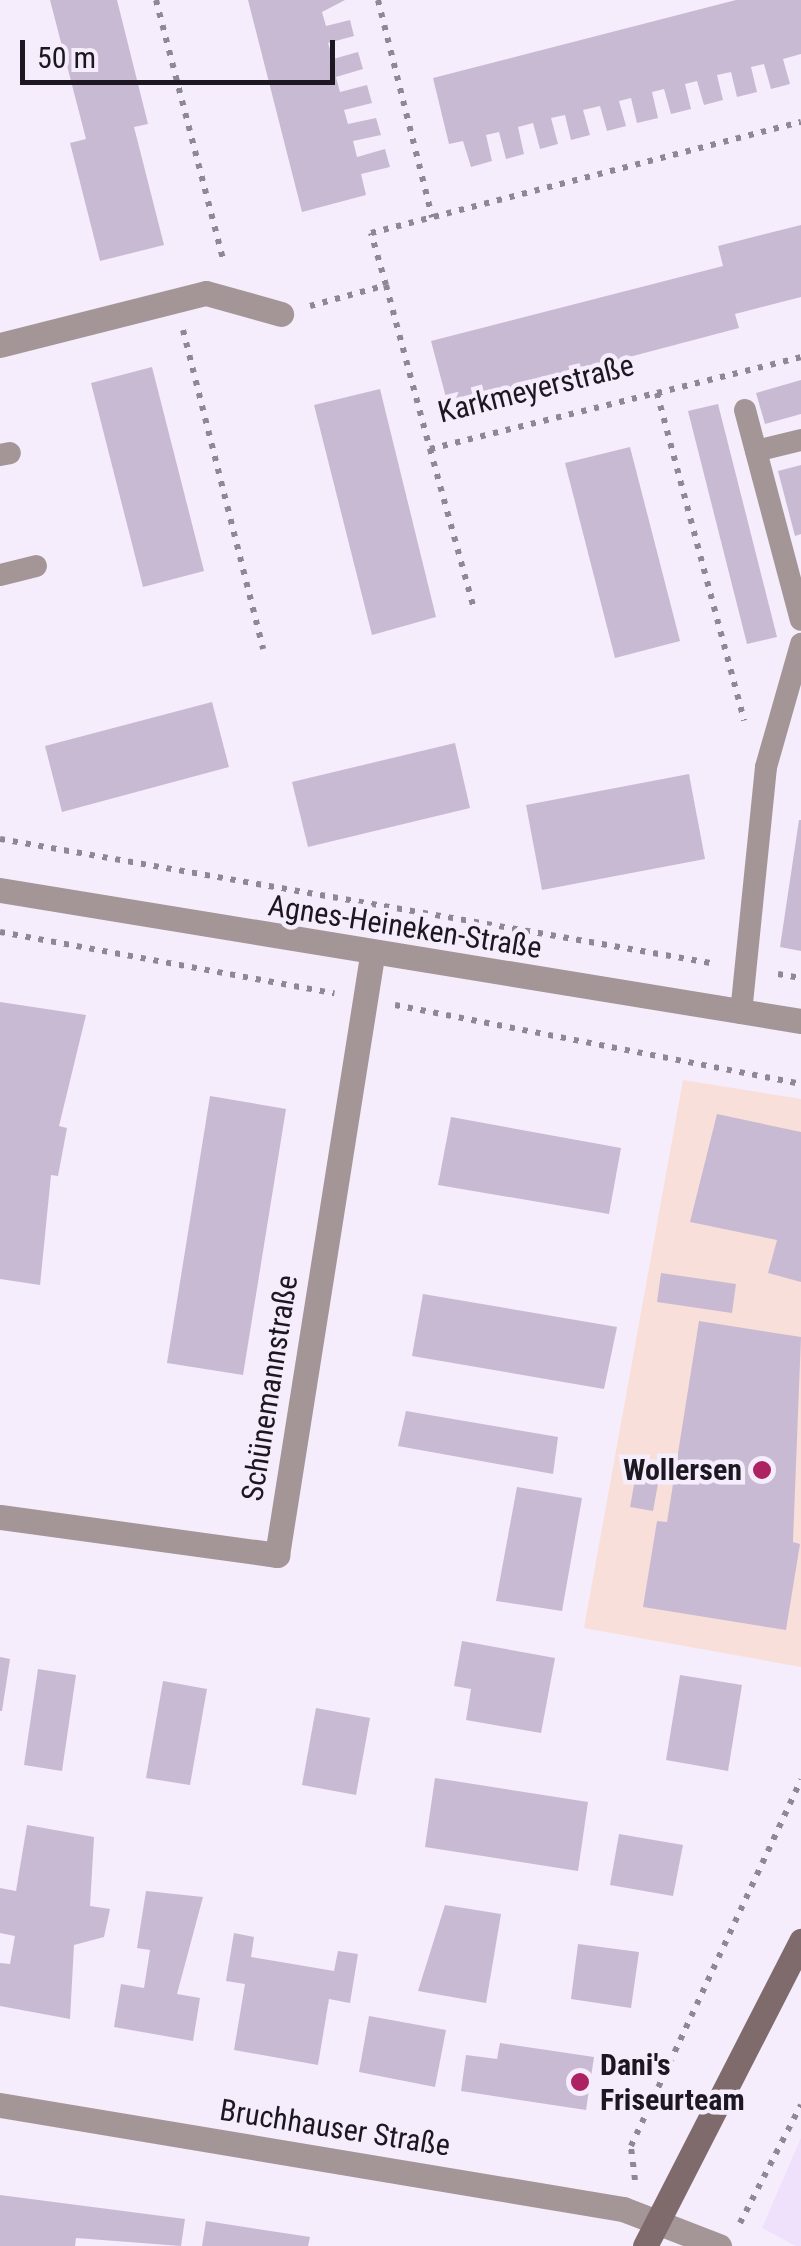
<!DOCTYPE html>
<meta charset="utf-8">
<style>
body{margin:0}
#map{position:relative;width:801px;height:2246px;overflow:hidden;background:#f5ecfc;font-family:"Roboto Condensed",sans-serif}
div>[style]{position:absolute}
[style*='--x']{left:calc(var(--x)*1px);top:calc(var(--y)*1px);width:calc(var(--w)*1px);rotate:calc(var(--a)*1deg)}
.commercial>*{inset:0;background:#f9dfd9}
.built>*{inset:0;background:#efe0fb}
.building>*{inset:0;background:#c9bad4}
.path>*{height:6px;margin-top:-3px;transform-origin:0;background:repeating-linear-gradient(90deg,#8e8794 0 5px,transparent 0 13px)}
.lane>*{height:22px;margin:-11px;padding:0 11px;transform-origin:11px;border-radius:11px;background:#a49596}
.street>*{height:25px;margin:-12.5px;padding:0 12.5px;transform-origin:12.5px;border-radius:12.5px;background:#a49596}
.secondary>*{height:25px;margin:-12.5px;padding:0 12.5px;transform-origin:12.5px;border-radius:12.5px;background:#806b6c}
.dots>*{width:28px;height:28px;translate:-50% -50%;box-sizing:border-box;border:5px solid #f5ecfc;border-radius:50%}
span{translate:-50% -50%;white-space:nowrap;text-align:center;line-height:1.15;-webkit-text-stroke:9px #f5ecfc;paint-order:stroke}
.street-label{font-size:30px;color:#1c1720}
.poi-label{font-size:30px;color:#1c1720;font-weight:700}
.right{translate:-100% -50%;text-align:right}
.left{translate:0 -50%;text-align:left}
.scale{position:absolute;left:20px;top:40px;width:315px;height:45px;box-sizing:border-box;border:5px solid #1c1720;border-top:0;padding-left:12px;font-size:30px;line-height:35px;white-space:nowrap;color:#1c1720;-webkit-text-stroke:8px #f5ecfc;paint-order:stroke}
</style>
<div id="map">
<div class="commercial">
<div style="clip-path:polygon(683px 1080px,801px 1099px,801px 1667px,584px 1628px)"></div>
</div>
<div class="built">
<div style="clip-path:polygon(801px 2138px,801px 2246px,796px 2246px,762px 2228px)"></div>
</div>
<div class="building">
<div style="clip-path:polygon(50px 0,117px 0,148px 124px,134px 127px,164px 245px,100px 261px,70px 143px,86px 139px)"></div>
<div style="clip-path:polygon(248px 0,345px 0,322px 12px,326px 26px,350px 20px,354px 36px,328px 43px,333px 59px,358px 52px,363px 69px,336px 77px,340px 92px,367px 85px,372px 103px,344px 110px,348px 124px,376px 118px,381px 135px,353px 141px,357px 157px,385px 149px,390px 167px,361px 174px,366px 195px,302px 212px)"></div>
<div style="clip-path:polygon(736px 0,801px 0,801px 54px,783px 59px,790px 84px,771px 89px,764px 64px,751px 67px,757px 92px,737px 97px,731px 72px,717px 75px,723px 100px,704px 105px,697px 81px,685px 84px,691px 109px,671px 114px,664px 89px,652px 92px,658px 118px,637px 123px,631px 98px,619px 101px,626px 126px,607px 131px,600px 106px,583px 110px,590px 135px,571px 140px,565px 115px,551px 118px,558px 144px,540px 149px,533px 123px,518px 127px,524px 154px,506px 159px,499px 132px,486px 135px,492px 161px,471px 167px,463px 141px,449px 144px,433px 78px)"></div>
<div style="clip-path:polygon(801px 225px,801px 297px,735px 314px,739px 328px,448px 405px,431px 341px,723px 266px,718px 246px)"></div>
<div style="clip-path:polygon(152px 367px,204px 571px,143px 587px,91px 383px)"></div>
<div style="clip-path:polygon(801px 380px,801px 414px,765px 424px,756px 393px)"></div>
<div style="clip-path:polygon(380px 389px,436px 617px,372px 635px,314px 405px)"></div>
<div style="clip-path:polygon(718px 404px,777px 637px,747px 644px,688px 411px)"></div>
<div style="clip-path:polygon(630px 447px,680px 641px,615px 658px,565px 463px)"></div>
<div style="clip-path:polygon(801px 465px,801px 534px,795px 536px,778px 471px)"></div>
<div style="clip-path:polygon(212px 702px,229px 767px,62px 812px,45px 746px)"></div>
<div style="clip-path:polygon(455px 743px,470px 808px,308px 847px,292px 782px)"></div>
<div style="clip-path:polygon(689px 774px,705px 859px,542px 890px,526px 805px)"></div>
<div style="clip-path:polygon(799px 820px,801px 820px,801px 951px,780px 947px)"></div>
<div style="clip-path:polygon(0 1002px,86px 1015px,59px 1126px,67px 1128px,58px 1176px,51px 1175px,40px 1285px,0 1279px)"></div>
<div style="clip-path:polygon(210px 1096px,286px 1109px,243px 1375px,167px 1363px)"></div>
<div style="clip-path:polygon(717px 1114px,801px 1132px,801px 1282px,768px 1273px,777px 1240px,690px 1222px)"></div>
<div style="clip-path:polygon(451px 1117px,621px 1148px,609px 1214px,438px 1185px)"></div>
<div style="clip-path:polygon(661px 1273px,736px 1284px,732px 1313px,657px 1302px)"></div>
<div style="clip-path:polygon(423px 1294px,617px 1327px,604px 1389px,412px 1356px)"></div>
<div style="clip-path:polygon(699px 1321px,801px 1337px,793px 1542px,800px 1544px,786px 1630px,643px 1607px,657px 1521px,667px 1522px)"></div>
<div style="clip-path:polygon(406px 1411px,558px 1437px,553px 1474px,398px 1446px)"></div>
<div style="clip-path:polygon(636px 1474px,659px 1478px,653px 1511px,630px 1507px)"></div>
<div style="clip-path:polygon(517px 1487px,582px 1498px,562px 1611px,496px 1601px)"></div>
<div style="clip-path:polygon(462px 1641px,555px 1658px,541px 1733px,466px 1720px,471px 1689px,454px 1686px)"></div>
<div style="clip-path:polygon(0 1657px,10px 1659px,2px 1711px,0 1711px)"></div>
<div style="clip-path:polygon(38px 1669px,76px 1675px,62px 1771px,24px 1765px)"></div>
<div style="clip-path:polygon(680px 1675px,742px 1685px,728px 1771px,666px 1760px)"></div>
<div style="clip-path:polygon(163px 1681px,207px 1689px,190px 1785px,146px 1778px)"></div>
<div style="clip-path:polygon(316px 1708px,370px 1718px,356px 1795px,302px 1785px)"></div>
<div style="clip-path:polygon(435px 1778px,588px 1802px,578px 1871px,425px 1847px)"></div>
<div style="clip-path:polygon(27px 1825px,94px 1837px,90px 1906px,110px 1909px,104px 1937px,74px 1945px,70px 2019px,0 2006px,0 1963px,10px 1964px,15px 1936px,0 1933px,0 1888px,16px 1891px)"></div>
<div style="clip-path:polygon(619px 1834px,683px 1845px,673px 1896px,610px 1885px)"></div>
<div style="clip-path:polygon(146px 1891px,203px 1897px,177px 1994px,200px 1998px,193px 2041px,114px 2027px,121px 1984px,144px 1988px,150px 1950px,137px 1948px)"></div>
<div style="clip-path:polygon(445px 1905px,501px 1914px,486px 2003px,418px 1991px)"></div>
<div style="clip-path:polygon(234px 1933px,254px 1937px,251px 1957px,334px 1971px,338px 1951px,358px 1954px,350px 2003px,329px 1999px,318px 2065px,234px 2050px,245px 1984px,226px 1981px)"></div>
<div style="clip-path:polygon(578px 1944px,639px 1952px,631px 2008px,571px 1999px)"></div>
<div style="clip-path:polygon(369px 2016px,446px 2030px,435px 2087px,359px 2072px)"></div>
<div style="clip-path:polygon(500px 2043px,594px 2057px,586px 2110px,461px 2091px,466px 2055px,497px 2059px)"></div>
<div style="clip-path:polygon(0 2195px,185px 2219px,181px 2246px,76px 2238px,75px 2246px,0 2246px)"></div>
<div style="clip-path:polygon(206px 2221px,310px 2237px,308px 2246px,202px 2246px)"></div>
</div>
<div class="path">
<div style="--x:156;--y:0;--w:272;--a:75.5"></div>
<div style="--x:378;--y:0;--w:224;--a:76"></div>
<div style="--x:386;--y:285;--w:54;--a:-106.1"></div>
<div style="--x:371;--y:233;--w:444;--a:-14.5"></div>
<div style="--x:310;--y:306;--w:79;--a:-15.4"></div>
<div style="--x:386;--y:285;--w:170;--a:75"></div>
<div style="--x:430;--y:449;--w:234;--a:-13.9"></div>
<div style="--x:657;--y:393;--w:339;--a:75.1"></div>
<div style="--x:183;--y:330;--w:329;--a:75.9"></div>
<div style="--x:657;--y:393;--w:148;--a:-14"></div>
<div style="--x:430;--y:449;--w:162;--a:74.6"></div>
<div style="--x:0;--y:839;--w:727;--a:9.9"></div>
<div style="--x:0;--y:932;--w:340;--a:10.4"></div>
<div style="--x:778;--y:974;--w:23;--a:10"></div>
<div style="--x:395;--y:1005;--w:414;--a:11"></div>
<div style="--x:635;--y:2180;--w:34;--a:-97"></div>
<div style="--x:631;--y:2146;--w:404;--a:-65.1"></div>
<div style="--x:740;--y:2223;--w:133;--a:-62.7"></div>
</div>
<div class="lane">
<div style="--x:745;--y:410;--w:217;--a:75.1"></div>
<div style="--x:756;--y:451;--w:46;--a:-13.7"></div>
<div style="--x:0;--y:455;--w:10;--a:-11"></div>
<div style="--x:0;--y:575;--w:37;--a:-14"></div>
<div style="--x:741;--y:1013;--w:247;--a:-84.2"></div>
<div style="--x:766;--y:767;--w:128;--a:-74.1"></div>
</div>
<div class="street">
<div style="--x:0;--y:345;--w:212;--a:-14.2"></div>
<div style="--x:206;--y:293;--w:78;--a:15.6"></div>
<div style="--x:0;--y:890;--w:812;--a:9.29"></div>
<div style="--x:0;--y:1517;--w:280;--a:7.8"></div>
<div style="--x:277;--y:1555;--w:606;--a:-80.99"></div>
<div style="--x:0;--y:2105;--w:632;--a:9.48"></div>
<div style="--x:623;--y:2209;--w:103;--a:21.1"></div>
</div>
<div class="secondary">
<div style="--x:645;--y:2246;--w:343;--a:-62.9"></div>
</div>
<div class="dots">
<div style="left:762px;top:1470px;background:#ad2262"></div>
<div style="left:580px;top:2082px;background:#ad2262"></div>
</div>
<div class="street-label">
<span style="left:536px;top:389px;rotate:-14deg">Karkmeyerstraße</span>
<span style="left:405px;top:927px;rotate:9deg">Agnes-Heineken-Straße</span>
<span style="left:270px;top:1388px;rotate:-81deg">Schünemannstraße</span>
<span style="left:335px;top:2128px;rotate:9deg">Bruchhauser Straße</span>
</div>
<div class="poi-label">
<span class="right" style="left:742px;top:1470px">Wollersen</span>
<span class="left" style="left:600px;top:2082px">Dani's<br>Friseurteam</span>
</div>
<div class="scale">50 m</div>
</div>
